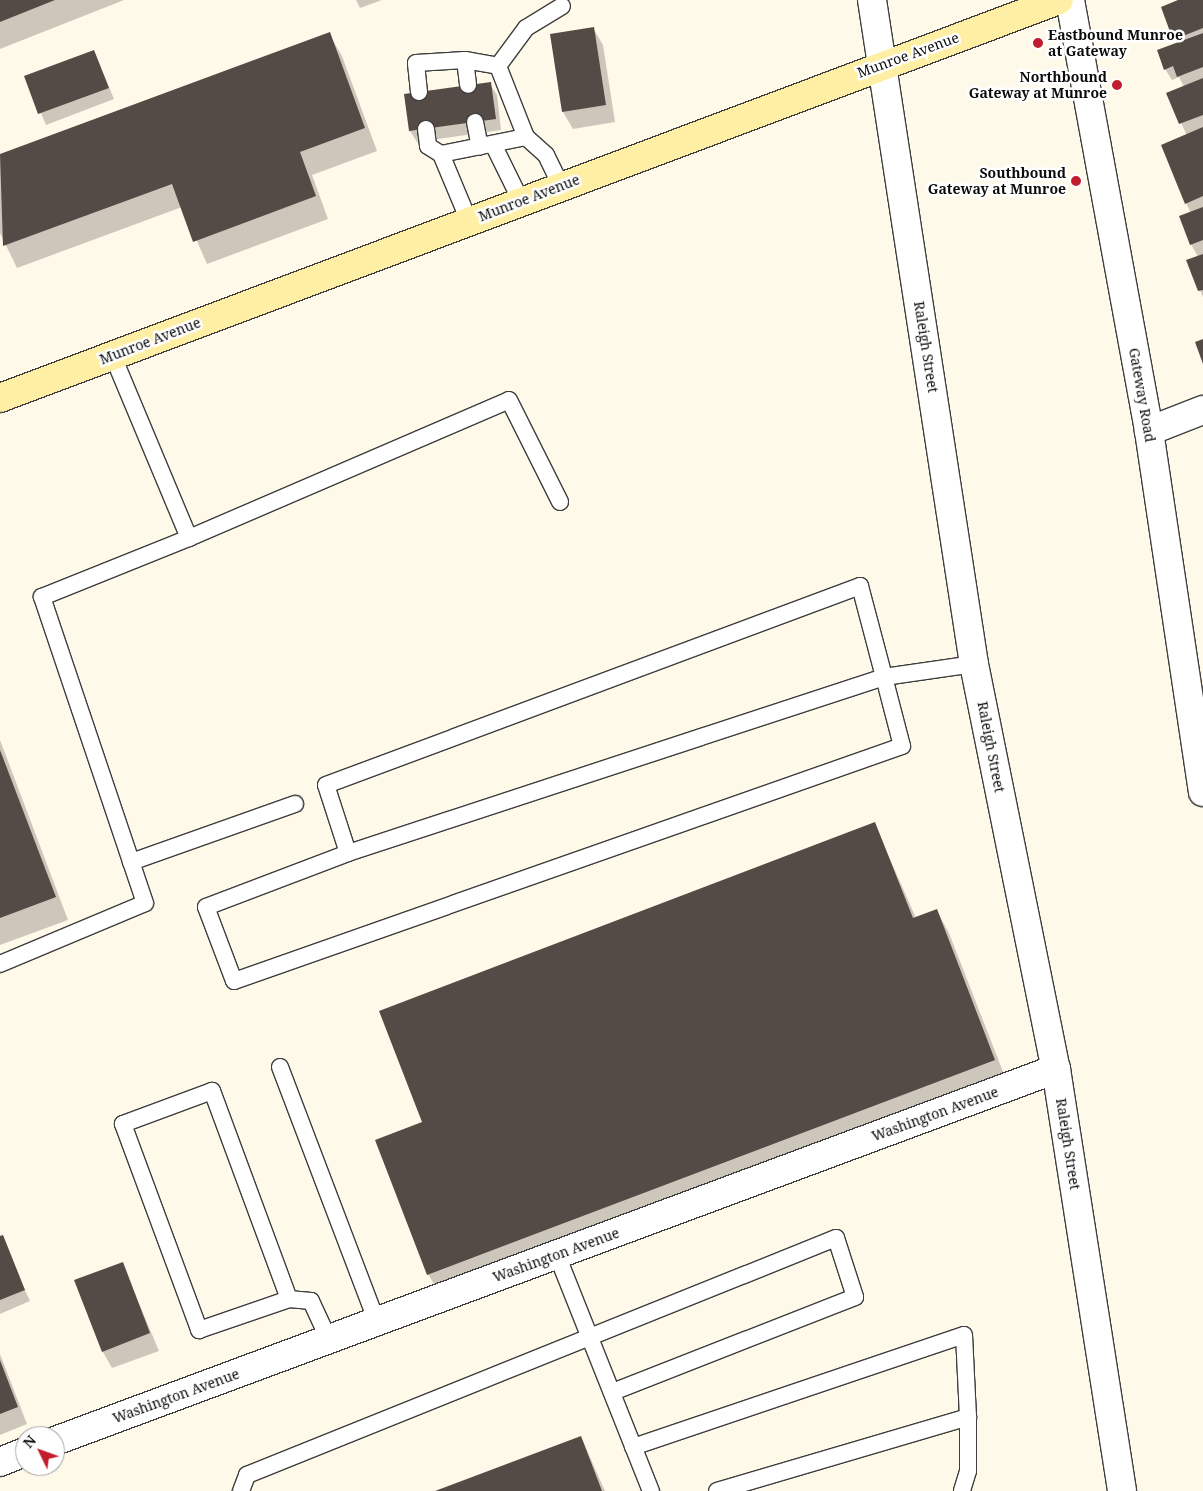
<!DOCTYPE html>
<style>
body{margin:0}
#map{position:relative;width:1203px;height:1491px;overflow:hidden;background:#fff9e9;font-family:"Noto Serif",serif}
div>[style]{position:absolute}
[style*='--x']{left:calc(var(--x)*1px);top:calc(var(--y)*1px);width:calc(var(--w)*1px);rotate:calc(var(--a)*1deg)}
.shadow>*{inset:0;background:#0003}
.building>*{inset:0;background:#544b47}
.roads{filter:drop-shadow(1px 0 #3e3e3e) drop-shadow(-1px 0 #3e3e3e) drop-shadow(0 1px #3e3e3e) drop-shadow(0 -1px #3e3e3e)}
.service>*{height:16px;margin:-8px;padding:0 8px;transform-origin:8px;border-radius:8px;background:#fff}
.minor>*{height:28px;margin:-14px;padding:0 14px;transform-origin:14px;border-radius:14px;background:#fff}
.tertiary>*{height:28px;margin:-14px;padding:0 14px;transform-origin:14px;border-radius:14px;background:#fff}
.secondary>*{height:28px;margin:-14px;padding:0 14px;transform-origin:14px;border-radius:14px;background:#ffefa4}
.dots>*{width:14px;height:14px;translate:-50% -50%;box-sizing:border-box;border:2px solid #fff;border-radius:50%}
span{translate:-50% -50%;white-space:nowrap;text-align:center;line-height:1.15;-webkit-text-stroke:5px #fff;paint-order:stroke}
.poi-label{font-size:14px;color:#0b0b0b;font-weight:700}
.left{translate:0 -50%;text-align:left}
.right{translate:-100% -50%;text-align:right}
.street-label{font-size:14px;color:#0b0b0b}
.north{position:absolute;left:15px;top:1426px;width:50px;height:50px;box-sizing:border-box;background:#fff;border:1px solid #9d9d9d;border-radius:50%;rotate:312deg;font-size:14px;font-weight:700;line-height:20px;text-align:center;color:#0b0b0b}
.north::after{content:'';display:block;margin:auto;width:18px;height:22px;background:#c11d2f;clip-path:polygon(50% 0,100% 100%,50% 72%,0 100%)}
</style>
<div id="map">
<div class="shadow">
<div style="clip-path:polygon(0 0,124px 0,0 49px)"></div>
<div style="clip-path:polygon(356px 0,382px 0,360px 8px)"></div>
<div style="clip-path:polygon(1182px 0,1203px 0,1203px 297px,1188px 261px,1198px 257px,1191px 244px,1191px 213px,1186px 203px,1187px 136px,1168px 93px,1184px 87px,1179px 77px,1172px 80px,1165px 69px,1177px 44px)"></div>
<div style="clip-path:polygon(593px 28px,603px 45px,615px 122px,573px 129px,563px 112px,552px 35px)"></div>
<div style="clip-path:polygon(329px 34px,342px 56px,377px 151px,312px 175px,328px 219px,207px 264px,182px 207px,17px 268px,0 233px,0 155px)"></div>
<div style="clip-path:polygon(94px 51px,114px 99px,46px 125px,26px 77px)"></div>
<div style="clip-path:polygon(490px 84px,497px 95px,501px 130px,417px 142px,410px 131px,405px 95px)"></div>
<div style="clip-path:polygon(0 740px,68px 920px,0 945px)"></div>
<div style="clip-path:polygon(874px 823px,916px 918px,937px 911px,949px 933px,1007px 1082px,441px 1296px,428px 1274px,423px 1122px)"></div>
<div style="clip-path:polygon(0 1237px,30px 1301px,0 1314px)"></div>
<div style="clip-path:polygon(122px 1263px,159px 1351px,112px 1368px,103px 1352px)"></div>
<div style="clip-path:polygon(0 1354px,27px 1424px,0 1435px)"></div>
<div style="clip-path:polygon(581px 1437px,605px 1491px,439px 1491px)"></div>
</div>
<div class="building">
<div style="clip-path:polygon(0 0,55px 0,0 22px)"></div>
<div style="clip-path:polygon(1178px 0,1203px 0,1203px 28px,1173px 40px,1161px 7px)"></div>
<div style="clip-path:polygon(594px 27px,606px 105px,562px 112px,550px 34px)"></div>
<div style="clip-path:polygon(330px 32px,365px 128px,300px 152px,316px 196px,193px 242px,172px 184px,3px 246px,0 154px)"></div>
<div style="clip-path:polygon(1203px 33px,1203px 67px,1177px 77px,1173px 66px,1164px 70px,1157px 50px)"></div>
<div style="clip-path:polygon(94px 50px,109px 88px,38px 114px,24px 76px)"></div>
<div style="clip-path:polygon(1203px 78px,1203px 115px,1179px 124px,1166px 93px)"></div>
<div style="clip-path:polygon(491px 82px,496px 119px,409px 131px,404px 94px)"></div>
<div style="clip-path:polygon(1203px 127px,1203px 196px,1185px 204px,1161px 145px)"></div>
<div style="clip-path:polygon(1203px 207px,1203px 240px,1190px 245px,1179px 216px)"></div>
<div style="clip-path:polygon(1203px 254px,1203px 290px,1198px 291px,1186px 260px)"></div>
<div style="clip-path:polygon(1203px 339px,1203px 364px,1195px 342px)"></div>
<div style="clip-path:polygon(0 750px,56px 897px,0 918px)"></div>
<div style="clip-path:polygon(875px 822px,913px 918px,937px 909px,995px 1060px,427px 1275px,375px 1140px,422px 1122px,379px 1011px)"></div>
<div style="clip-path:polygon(3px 1235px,25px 1290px,0 1300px,0 1236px)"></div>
<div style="clip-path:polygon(123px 1262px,150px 1333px,102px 1352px,74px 1280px)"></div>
<div style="clip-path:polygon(0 1360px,18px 1407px,0 1414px)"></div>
<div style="clip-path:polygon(581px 1436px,602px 1491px,435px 1491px)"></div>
</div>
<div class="roads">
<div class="service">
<div style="--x:465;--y:60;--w:25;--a:83"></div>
<div style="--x:498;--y:66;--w:47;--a:-53.6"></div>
<div style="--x:526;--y:28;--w:42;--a:-31.4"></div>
<div style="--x:419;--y:92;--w:29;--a:-96"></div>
<div style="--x:416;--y:63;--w:49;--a:-3.5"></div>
<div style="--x:465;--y:60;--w:34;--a:10"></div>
<div style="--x:498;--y:66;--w:76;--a:68.5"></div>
<div style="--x:526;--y:137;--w:27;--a:42"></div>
<div style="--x:546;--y:155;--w:34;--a:64"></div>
<div style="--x:475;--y:122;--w:25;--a:79"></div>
<div style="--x:426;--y:129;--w:17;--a:83"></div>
<div style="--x:428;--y:146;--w:15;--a:32"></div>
<div style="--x:493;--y:144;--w:64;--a:63.8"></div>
<div style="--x:469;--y:221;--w:73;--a:-112.7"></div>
<div style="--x:441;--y:154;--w:87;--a:-11.3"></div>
<div style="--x:189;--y:538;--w:348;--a:-23.3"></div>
<div style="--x:509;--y:400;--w:114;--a:63.4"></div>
<div style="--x:884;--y:677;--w:71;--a:75.4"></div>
<div style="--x:902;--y:746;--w:708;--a:160.62"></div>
<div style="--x:234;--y:981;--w:79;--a:-110.7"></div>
<div style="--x:206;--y:907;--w:152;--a:-20.8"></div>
<div style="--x:348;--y:853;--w:564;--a:-18.18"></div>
<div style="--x:348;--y:853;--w:71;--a:-107.9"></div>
<div style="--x:326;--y:785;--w:570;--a:-20.44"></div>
<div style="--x:860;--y:586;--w:94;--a:75.2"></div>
<div style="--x:884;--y:677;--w:91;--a:-8.2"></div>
<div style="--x:131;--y:862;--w:174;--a:-19.5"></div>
<div style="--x:0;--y:964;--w:157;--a:-22.8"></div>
<div style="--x:145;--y:903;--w:323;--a:-108.6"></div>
<div style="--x:42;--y:597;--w:158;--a:-21.9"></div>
<div style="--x:189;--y:538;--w:197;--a:-112.7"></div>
<div style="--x:280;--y:1067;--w:273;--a:69.2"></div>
<div style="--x:557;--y:1255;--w:254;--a:68.3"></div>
<div style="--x:289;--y:1299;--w:222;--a:-110.3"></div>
<div style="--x:212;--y:1091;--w:95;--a:159.7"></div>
<div style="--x:123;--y:1124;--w:220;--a:69.7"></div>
<div style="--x:199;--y:1330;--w:95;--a:-19"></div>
<div style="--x:289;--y:1299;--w:22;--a:5"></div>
<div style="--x:311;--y:1301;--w:43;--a:65.2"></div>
<div style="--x:633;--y:1447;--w:349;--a:-18.7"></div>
<div style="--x:964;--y:1335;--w:82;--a:87.2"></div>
<div style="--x:241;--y:1491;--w:17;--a:-69"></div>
<div style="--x:247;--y:1475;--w:635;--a:-21.92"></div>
<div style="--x:836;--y:1238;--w:62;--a:72.1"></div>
<div style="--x:855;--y:1297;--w:261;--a:158.6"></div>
<div style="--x:717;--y:1491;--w:262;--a:-16.4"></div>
<div style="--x:968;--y:1417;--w:54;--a:90"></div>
<div style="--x:968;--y:1471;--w:21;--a:107"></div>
</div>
<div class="minor">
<div style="--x:1149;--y:431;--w:58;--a:-21.3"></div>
<div style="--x:55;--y:1441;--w:1068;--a:-20.39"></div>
<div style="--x:0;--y:1462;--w:27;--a:-22"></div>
</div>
<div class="tertiary">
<div style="--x:872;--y:0;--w:672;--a:81.27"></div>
<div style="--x:974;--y:664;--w:413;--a:78.6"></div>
<div style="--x:1056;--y:1069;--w:427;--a:81.1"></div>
<div style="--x:1070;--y:0;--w:438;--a:79.6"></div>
<div style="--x:1149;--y:431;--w:365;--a:81.5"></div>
</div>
<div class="secondary">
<div style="--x:0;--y:398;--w:1131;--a:-20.6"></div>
</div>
</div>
<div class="dots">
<div style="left:1038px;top:43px;background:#c11d2f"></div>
<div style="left:1117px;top:85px;background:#c11d2f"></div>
<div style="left:1076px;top:181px;background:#c11d2f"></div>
</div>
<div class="poi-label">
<span class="left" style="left:1048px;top:43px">Eastbound Munroe<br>at Gateway</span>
<span class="right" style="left:1107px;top:85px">Northbound<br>Gateway at Munroe</span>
<span class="right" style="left:1066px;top:181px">Southbound<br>Gateway at Munroe</span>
</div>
<div class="street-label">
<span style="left:908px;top:55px;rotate:-20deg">Munroe Avenue</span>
<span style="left:529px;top:198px;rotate:-21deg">Munroe Avenue</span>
<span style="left:150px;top:341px;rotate:-21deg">Munroe Avenue</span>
<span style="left:926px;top:347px;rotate:81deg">Raleigh Street</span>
<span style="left:1142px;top:395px;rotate:80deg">Gateway Road</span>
<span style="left:991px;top:747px;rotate:79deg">Raleigh Street</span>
<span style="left:935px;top:1114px;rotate:-20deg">Washington Avenue</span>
<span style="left:1068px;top:1144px;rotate:81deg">Raleigh Street</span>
<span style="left:556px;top:1255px;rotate:-20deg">Washington Avenue</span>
<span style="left:176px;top:1396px;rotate:-20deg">Washington Avenue</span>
</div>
<div class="north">N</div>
</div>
